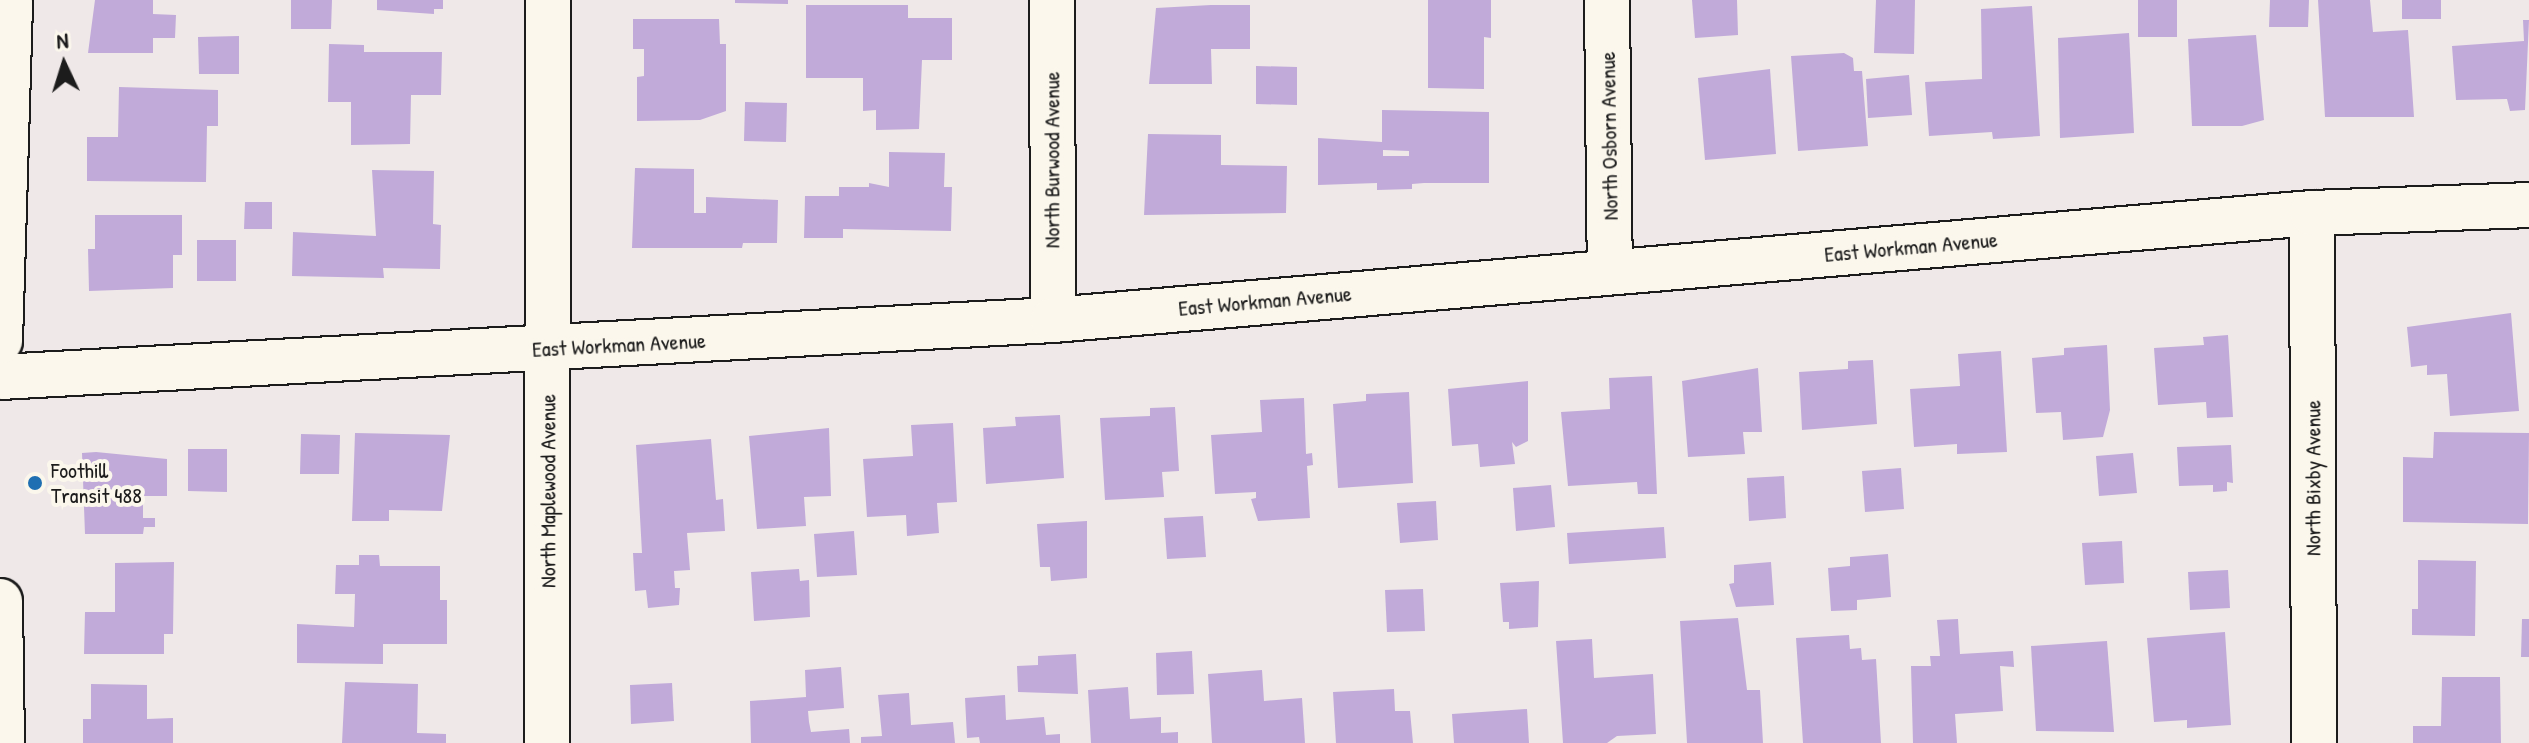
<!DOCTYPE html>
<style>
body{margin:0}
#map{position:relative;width:2529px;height:743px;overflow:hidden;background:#efe8e8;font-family:"Patrick Hand",sans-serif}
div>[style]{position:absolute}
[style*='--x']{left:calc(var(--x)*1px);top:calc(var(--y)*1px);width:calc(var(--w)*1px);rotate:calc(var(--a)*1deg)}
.building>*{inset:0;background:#c1aad9}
.roads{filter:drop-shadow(2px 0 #1c1c1c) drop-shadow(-2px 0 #1c1c1c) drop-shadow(0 2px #1c1c1c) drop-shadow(0 -2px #1c1c1c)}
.minor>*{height:44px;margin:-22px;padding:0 22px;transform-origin:22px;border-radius:22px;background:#fbf7ec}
.tertiary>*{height:44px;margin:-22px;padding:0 22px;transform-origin:22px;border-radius:22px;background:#fbf7ec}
.primary>*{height:44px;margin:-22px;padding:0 22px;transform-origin:22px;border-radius:22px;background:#fbf7ec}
.dots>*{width:22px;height:22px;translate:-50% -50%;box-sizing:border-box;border:4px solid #fbf7ec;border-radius:50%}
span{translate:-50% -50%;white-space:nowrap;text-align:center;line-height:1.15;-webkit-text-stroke:8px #fbf7ec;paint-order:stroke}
.street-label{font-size:22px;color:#1c1c1c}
.poi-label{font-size:22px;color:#1c1c1c}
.left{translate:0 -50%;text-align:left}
.north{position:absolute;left:24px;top:24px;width:80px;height:80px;-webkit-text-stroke:6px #fbf7ec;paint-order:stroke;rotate:356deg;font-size:22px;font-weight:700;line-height:32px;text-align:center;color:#1c1c1c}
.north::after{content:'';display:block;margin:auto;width:28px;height:36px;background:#1c1c1c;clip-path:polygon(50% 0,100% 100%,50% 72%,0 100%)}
</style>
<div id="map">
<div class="building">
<div style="clip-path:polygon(95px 0,153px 0,153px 14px,176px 15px,175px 38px,153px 38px,153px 53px,88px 53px)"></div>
<div style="clip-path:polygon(291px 0,332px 0,331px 29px,291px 29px)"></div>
<div style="clip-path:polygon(377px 0,443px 0,443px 9px,434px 9px,434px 14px,377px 10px)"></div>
<div style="clip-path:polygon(735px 0,788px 0,788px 4px,735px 3px)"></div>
<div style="clip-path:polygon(1428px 0,1491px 0,1491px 38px,1484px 37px,1484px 89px,1428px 88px)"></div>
<div style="clip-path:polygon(1692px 0,1737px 0,1738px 35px,1695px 38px)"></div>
<div style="clip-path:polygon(1876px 0,1915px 0,1914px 54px,1874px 53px)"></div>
<div style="clip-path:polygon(2138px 0,2177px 0,2177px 37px,2138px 37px)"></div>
<div style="clip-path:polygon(2270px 0,2309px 0,2308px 27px,2269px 27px)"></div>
<div style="clip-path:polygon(2318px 0,2370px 0,2373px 32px,2408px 30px,2414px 117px,2325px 117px)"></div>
<div style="clip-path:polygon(2402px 0,2441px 0,2441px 19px,2402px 19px)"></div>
<div style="clip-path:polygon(806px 5px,908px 5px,908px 18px,952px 18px,952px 60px,922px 60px,919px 129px,876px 130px,876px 110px,863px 111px,863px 78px,806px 78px)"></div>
<div style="clip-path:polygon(1211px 5px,1250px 5px,1250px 49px,1211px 49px,1212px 84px,1149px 84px,1156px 8px)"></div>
<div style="clip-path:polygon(2032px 6px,2040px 136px,1993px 139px,1992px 132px,1929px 136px,1925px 82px,1982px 79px,1981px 9px)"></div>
<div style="clip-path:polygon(633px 19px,719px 19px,720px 44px,726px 44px,726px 111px,700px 120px,637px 121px,637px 77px,644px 76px,644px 49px,633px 49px)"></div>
<div style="clip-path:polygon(2523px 20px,2529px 20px,2525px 110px,2510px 111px,2507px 99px,2456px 100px,2452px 46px,2524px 41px)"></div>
<div style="clip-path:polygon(2129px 33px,2134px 133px,2060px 138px,2058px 38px)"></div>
<div style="clip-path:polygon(2256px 35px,2264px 120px,2242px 126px,2192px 126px,2188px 39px)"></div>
<div style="clip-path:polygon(239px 36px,239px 74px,199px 74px,198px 37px)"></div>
<div style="clip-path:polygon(329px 44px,364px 45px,364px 52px,442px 52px,441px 95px,411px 95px,410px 144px,351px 145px,351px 102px,328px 102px)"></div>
<div style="clip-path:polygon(1844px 53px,1853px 58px,1854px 71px,1862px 71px,1868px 146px,1798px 151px,1791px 56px)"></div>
<div style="clip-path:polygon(1256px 66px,1297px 67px,1297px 105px,1256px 104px)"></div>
<div style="clip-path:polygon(1770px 69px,1776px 154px,1705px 160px,1698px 78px)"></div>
<div style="clip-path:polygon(1909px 75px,1912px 115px,1868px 118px,1866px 79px)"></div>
<div style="clip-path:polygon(119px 87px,218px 90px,218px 126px,207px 126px,206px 182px,87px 181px,87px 137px,118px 137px)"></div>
<div style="clip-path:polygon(745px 102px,787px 103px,786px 142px,744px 141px)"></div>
<div style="clip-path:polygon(evenodd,1382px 110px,1489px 112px,1489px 183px,1424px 183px,1412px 184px,1412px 189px,1377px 190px,1377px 183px,1318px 185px,1318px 138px,1382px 142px,1382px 110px,1383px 150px,1409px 151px,1409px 156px,1383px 156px,1383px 150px)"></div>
<div style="clip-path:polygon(1148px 134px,1221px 135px,1221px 165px,1287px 166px,1286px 213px,1144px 215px)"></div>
<div style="clip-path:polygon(889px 152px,945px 153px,944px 187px,952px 187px,951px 231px,843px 229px,843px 238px,804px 238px,805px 196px,839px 196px,839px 187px,869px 187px,869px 183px,889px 187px)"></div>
<div style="clip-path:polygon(635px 168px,694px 169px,694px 213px,706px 213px,706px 197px,778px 200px,777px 243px,743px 243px,742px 248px,632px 248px)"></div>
<div style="clip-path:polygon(372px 170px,434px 171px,433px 224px,441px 225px,440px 269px,383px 268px,384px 278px,292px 276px,293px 232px,376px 236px)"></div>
<div style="clip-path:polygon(245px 202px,272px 202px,272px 229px,244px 229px)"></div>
<div style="clip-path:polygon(95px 215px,182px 215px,182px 255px,173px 255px,173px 288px,89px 291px,88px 249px,95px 249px)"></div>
<div style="clip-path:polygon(197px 240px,236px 240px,236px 281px,197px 281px)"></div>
<div style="clip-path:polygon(2511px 313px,2519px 411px,2450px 416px,2447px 374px,2427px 375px,2427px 365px,2411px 367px,2407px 327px)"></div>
<div style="clip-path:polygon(2228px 335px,2233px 417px,2207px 418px,2206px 402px,2158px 405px,2154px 348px,2204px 345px,2203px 337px)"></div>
<div style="clip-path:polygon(2107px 345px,2110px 410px,2103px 437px,2063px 440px,2061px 412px,2036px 413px,2032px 358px,2064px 355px,2064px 348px)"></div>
<div style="clip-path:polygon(2001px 351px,2007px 452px,1957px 454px,1957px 444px,1914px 447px,1910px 389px,1960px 386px,1958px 354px)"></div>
<div style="clip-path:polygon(1873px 360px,1877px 424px,1802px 430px,1799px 372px,1848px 369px,1848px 361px)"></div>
<div style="clip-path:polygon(1758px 368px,1762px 432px,1743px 432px,1745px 454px,1688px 457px,1682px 381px)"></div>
<div style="clip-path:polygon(1652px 376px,1657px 494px,1638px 494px,1637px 482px,1568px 486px,1561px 412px,1610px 409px,1609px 378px)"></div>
<div style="clip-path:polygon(1528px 381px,1528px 441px,1516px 447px,1512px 442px,1515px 464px,1480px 467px,1478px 444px,1452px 446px,1448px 389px)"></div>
<div style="clip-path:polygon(1409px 392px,1413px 483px,1338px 488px,1333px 404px,1366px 401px,1366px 394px)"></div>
<div style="clip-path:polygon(1304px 398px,1306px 454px,1312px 453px,1313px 465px,1307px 466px,1310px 518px,1258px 521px,1251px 499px,1256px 498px,1256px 492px,1215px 494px,1211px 435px,1262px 432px,1260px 400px)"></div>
<div style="clip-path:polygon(1175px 407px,1179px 471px,1162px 472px,1164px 497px,1105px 500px,1100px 418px,1150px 416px,1150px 408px)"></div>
<div style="clip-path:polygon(1060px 415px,1064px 478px,986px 484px,983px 428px,1016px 426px,1015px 417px)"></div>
<div style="clip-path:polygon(953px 423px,957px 502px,937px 503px,939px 533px,907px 536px,906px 515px,867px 517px,863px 459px,913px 456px,911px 425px)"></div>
<div style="clip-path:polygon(829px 428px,831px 496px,804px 497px,806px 526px,757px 529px,749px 436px)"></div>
<div style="clip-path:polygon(2434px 432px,2529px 433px,2528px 524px,2403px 522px,2403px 457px,2433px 458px)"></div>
<div style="clip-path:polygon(355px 433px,450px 435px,442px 511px,389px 510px,389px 521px,352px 521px)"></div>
<div style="clip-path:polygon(301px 434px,340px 435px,339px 474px,300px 474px)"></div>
<div style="clip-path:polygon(711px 439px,716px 500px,723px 499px,725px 531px,687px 533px,690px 570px,674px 571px,675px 588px,680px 588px,679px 605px,648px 608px,646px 590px,635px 591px,633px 553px,642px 553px,636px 445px)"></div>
<div style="clip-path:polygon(2231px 445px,2233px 483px,2227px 482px,2227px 491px,2213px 492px,2213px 485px,2179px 486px,2177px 447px)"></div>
<div style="clip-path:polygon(188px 449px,227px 449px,227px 492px,188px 491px)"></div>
<div style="clip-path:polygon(96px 452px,167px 459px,167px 496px,143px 496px,143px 518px,155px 518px,155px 527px,144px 527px,143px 534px,85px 534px,82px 453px)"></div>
<div style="clip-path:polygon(2133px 453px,2137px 493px,2099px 496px,2096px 456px)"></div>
<div style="clip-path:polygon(1901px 468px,1904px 509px,1865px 512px,1862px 471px)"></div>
<div style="clip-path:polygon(1784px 476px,1786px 518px,1749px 521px,1747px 478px)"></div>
<div style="clip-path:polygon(1551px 485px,1555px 527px,1516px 531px,1513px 488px)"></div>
<div style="clip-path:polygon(1436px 501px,1438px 540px,1400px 543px,1397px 503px)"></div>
<div style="clip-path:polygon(1203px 516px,1206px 557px,1167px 559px,1164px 518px)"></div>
<div style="clip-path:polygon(1087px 521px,1087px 578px,1051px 581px,1050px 567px,1040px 567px,1037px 524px)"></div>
<div style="clip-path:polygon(1664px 527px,1666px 558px,1569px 564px,1567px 533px)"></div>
<div style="clip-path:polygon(854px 531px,857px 575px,817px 577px,814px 534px)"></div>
<div style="clip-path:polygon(2122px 541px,2124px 583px,2085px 585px,2082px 543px)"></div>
<div style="clip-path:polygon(1888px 554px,1891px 597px,1857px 600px,1857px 610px,1831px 611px,1828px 568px,1850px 566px,1850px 557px)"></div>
<div style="clip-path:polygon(359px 555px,379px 555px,380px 566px,440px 566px,440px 600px,447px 600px,447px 644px,383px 644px,383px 664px,297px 663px,297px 624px,354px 627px,355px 594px,335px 594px,336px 565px,359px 565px)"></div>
<div style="clip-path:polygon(2418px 560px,2476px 561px,2475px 636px,2412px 635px,2412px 609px,2418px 609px)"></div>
<div style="clip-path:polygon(174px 562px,173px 634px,164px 634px,164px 654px,84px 654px,85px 612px,115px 612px,115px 563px)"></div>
<div style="clip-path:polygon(1771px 562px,1774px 605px,1736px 607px,1729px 584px,1734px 583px,1734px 565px)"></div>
<div style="clip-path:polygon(799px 569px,800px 581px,809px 580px,810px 617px,754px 621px,751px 572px)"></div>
<div style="clip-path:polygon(2228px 570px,2230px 608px,2190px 610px,2188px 572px)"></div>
<div style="clip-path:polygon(1539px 581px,1538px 627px,1509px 629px,1509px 622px,1503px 622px,1500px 583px)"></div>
<div style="clip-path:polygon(1423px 589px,1425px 631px,1387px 632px,1385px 590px)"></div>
<div style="clip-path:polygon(1738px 618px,1747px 690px,1760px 690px,1763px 743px,1687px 743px,1680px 621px)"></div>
<div style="clip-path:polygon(1958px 619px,1960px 654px,2013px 651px,2014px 667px,2000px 666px,2003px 711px,1955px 714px,1957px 743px,1913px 743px,1911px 666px,1931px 666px,1930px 656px,1940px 656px,1937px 620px)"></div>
<div style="clip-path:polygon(2522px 619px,2529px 619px,2529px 657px,2521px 657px)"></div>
<div style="clip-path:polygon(2225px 632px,2231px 725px,2187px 728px,2187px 720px,2154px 722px,2147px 638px)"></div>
<div style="clip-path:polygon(1849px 635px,1850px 649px,1861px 648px,1862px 660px,1876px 659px,1881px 743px,1803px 743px,1796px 638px)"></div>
<div style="clip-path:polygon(1592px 639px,1594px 678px,1653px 674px,1656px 734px,1617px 736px,1607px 743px,1563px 743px,1556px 641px)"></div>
<div style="clip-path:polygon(2107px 641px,2114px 732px,2036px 731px,2031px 646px)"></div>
<div style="clip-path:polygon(1192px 651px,1194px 694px,1157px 695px,1156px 653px)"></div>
<div style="clip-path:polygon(1076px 654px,1078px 694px,1018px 692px,1017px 666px,1038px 665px,1038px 656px)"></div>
<div style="clip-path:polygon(841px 667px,844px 708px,808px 711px,809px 722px,811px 732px,849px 729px,850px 743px,751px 743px,750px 701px,806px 697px,805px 670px)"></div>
<div style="clip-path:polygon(1262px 670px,1264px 701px,1302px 698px,1305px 743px,1212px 743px,1208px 674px)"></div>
<div style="clip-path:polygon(2442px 677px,2500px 677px,2501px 743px,2413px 743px,2413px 726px,2441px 726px)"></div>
<div style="clip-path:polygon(345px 682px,418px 684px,417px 733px,446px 734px,446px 743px,342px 743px)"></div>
<div style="clip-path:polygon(672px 683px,674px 721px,631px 724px,630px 685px)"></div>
<div style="clip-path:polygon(91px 684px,147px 685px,147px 719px,173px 718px,173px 743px,83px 743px,83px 719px,91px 719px)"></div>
<div style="clip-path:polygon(1128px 687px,1130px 719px,1161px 717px,1161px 733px,1178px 732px,1178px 743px,1091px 743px,1088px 690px)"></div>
<div style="clip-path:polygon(1394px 689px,1395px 711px,1410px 711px,1413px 743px,1336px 743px,1333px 692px)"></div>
<div style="clip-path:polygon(909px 693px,911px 725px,953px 722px,955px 743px,861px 743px,861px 737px,882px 736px,878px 695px)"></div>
<div style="clip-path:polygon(1005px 695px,1006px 720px,1044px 717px,1046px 735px,1060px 734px,1060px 743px,980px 743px,979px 737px,967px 738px,965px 698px)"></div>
<div style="clip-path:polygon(1527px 709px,1529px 743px,1454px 743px,1452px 714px)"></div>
</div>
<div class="roads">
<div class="minor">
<div style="--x:1052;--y:0;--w:320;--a:89.8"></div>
<div style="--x:1607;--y:0;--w:272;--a:89.4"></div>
<div style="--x:2312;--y:213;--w:530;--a:89.78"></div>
<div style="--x:547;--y:743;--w:743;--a:-89.92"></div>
</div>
<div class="tertiary">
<div style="--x:0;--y:377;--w:1055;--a:-3.1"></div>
<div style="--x:1053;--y:320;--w:1264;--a:-4.86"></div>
<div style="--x:2312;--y:213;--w:217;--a:-2.1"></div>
</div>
<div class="primary">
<div style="--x:0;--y:341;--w:341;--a:-88.3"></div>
<div style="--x:0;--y:601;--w:142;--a:89.2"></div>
</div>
</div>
<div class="dots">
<div style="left:35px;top:483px;background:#1f6fb2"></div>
</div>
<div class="street-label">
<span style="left:1609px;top:136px;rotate:-91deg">North Osborn Avenue</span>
<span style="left:1052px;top:160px;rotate:-90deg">North Burwood Avenue</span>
<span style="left:1911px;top:247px;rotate:-5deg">East Workman Avenue</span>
<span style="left:1265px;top:301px;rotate:-5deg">East Workman Avenue</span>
<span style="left:619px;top:345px;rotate:-3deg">East Workman Avenue</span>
<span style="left:2313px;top:478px;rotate:-90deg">North Bixby Avenue</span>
<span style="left:548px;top:491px;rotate:-90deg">North Maplewood Avenue</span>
</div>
<div class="poi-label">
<span class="left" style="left:51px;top:483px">Foothill<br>Transit 488</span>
</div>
<div class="north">N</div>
</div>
